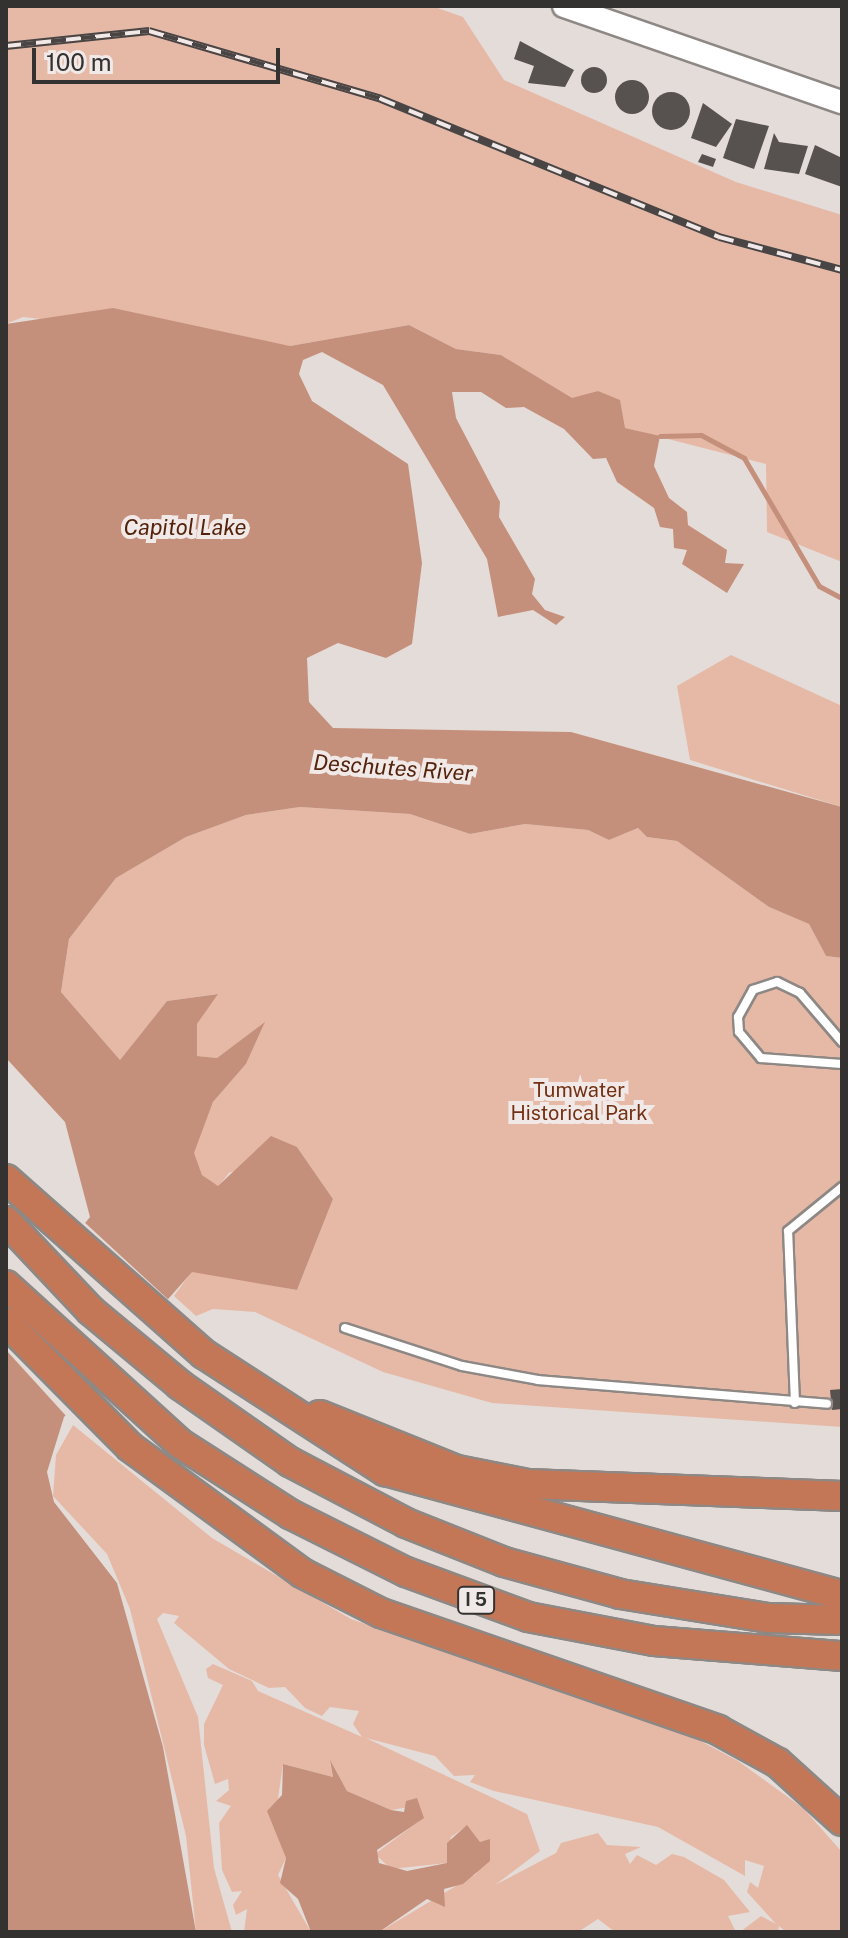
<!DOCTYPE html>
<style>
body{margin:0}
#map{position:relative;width:848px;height:1938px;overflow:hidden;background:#e4dcd9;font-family:"Public Sans",sans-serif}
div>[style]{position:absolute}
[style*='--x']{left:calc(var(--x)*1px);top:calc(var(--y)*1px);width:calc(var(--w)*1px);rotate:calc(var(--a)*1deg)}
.green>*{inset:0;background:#e6b9a7}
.water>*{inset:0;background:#c5907b}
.pier>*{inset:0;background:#e4dcd9}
.stream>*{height:5px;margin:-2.5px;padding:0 2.5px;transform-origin:2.5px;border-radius:2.5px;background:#c5907b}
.building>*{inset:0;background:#57514f}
.round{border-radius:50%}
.roads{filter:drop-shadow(2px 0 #8e8885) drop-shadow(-2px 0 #8e8885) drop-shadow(0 2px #8e8885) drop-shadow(0 -2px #8e8885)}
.service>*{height:8px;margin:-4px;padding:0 4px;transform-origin:4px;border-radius:4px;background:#fff}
.secondary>*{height:22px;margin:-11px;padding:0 11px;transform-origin:11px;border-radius:11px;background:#fff}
.motorway>*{height:28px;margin:-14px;padding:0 14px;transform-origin:14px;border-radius:14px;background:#c47757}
.rail>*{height:8px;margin-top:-4px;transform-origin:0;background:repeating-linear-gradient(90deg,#f1e9e7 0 15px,#484544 0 30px);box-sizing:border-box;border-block:2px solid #484544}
span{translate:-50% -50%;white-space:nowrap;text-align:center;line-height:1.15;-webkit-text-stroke:8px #f1e9e7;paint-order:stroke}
.shield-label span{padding:2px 6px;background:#f1e9e7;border:2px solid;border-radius:6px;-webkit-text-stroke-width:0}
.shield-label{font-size:18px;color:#343231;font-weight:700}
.park-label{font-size:20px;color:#733113}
.water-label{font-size:22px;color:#53220b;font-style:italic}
.frame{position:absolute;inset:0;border:8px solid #343231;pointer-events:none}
.scale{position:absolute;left:32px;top:48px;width:248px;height:36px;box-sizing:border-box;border:4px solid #343231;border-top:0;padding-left:10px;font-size:24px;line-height:28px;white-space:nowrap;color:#343231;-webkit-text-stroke:6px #f1e9e7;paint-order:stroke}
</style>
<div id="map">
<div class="green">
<div style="clip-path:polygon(6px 6px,432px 6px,463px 17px,504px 80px,736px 182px,842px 215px,842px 562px,767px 532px,766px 464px,625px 428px,598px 391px,572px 399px,501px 355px,456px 349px,409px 325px,290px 346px,23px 317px,6px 324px)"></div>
<div style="clip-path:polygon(731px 655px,842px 706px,842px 807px,690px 760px,677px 686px)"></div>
<div style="clip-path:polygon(300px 807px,410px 814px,470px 834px,525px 824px,588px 830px,609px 840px,638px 828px,647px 837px,677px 841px,769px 907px,809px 924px,826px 956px,842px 958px,842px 1427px,492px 1403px,383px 1372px,255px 1312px,213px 1309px,196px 1316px,174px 1296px,192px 1271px,297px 1290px,333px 1199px,297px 1147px,229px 1173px,218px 1187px,202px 1175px,193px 1153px,213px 1102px,246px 1064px,264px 1024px,217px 1058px,196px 1056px,197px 1024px,217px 994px,167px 1001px,120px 1060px,61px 992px,69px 939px,116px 878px,186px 837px,246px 815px)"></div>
<div style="clip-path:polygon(73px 1425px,212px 1538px,351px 1619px,695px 1738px,738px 1761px,803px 1808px,842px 1852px,842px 1932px,786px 1932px,779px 1926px,778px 1932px,740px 1932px,761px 1916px,776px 1924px,747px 1892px,750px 1882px,758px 1888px,764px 1866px,745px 1860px,745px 1876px,658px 1827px,494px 1791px,470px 1782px,475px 1775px,454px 1776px,435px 1756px,366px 1738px,527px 1814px,540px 1851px,495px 1885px,556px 1853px,561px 1843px,598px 1833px,607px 1845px,641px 1847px,625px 1854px,630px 1864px,637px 1855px,656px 1865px,672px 1854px,684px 1857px,724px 1880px,750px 1912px,728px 1916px,736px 1932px,615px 1932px,598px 1919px,578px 1932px,379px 1932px,476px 1874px,490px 1840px,480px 1842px,467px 1826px,451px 1837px,447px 1863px,391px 1869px,375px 1854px,423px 1818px,415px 1806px,391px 1810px,347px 1791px,330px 1762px,333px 1777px,283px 1764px,274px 1826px,286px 1858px,278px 1875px,311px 1932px,244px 1932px,247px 1909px,236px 1915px,233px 1905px,242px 1891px,232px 1892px,222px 1870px,219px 1823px,231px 1806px,216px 1801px,229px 1790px,228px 1779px,215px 1784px,204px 1745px,204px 1724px,223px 1685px,208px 1678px,206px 1669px,213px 1664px,252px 1681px,258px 1691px,362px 1737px,353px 1724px,359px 1711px,330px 1707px,322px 1716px,305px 1708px,285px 1687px,269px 1688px,229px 1669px,174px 1623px,179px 1616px,163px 1613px,157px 1619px,198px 1717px,214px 1868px,232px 1932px,196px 1932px,186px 1836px,130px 1609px,107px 1554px,53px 1496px,56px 1455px)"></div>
</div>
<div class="water">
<div style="clip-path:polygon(113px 308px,290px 346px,409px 325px,456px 349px,501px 355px,572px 398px,598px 391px,620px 400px,625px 428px,660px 436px,654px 466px,669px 498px,687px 512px,688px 525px,727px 550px,725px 563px,744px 564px,727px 593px,682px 564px,687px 550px,674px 548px,673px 529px,660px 527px,654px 508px,617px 482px,606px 458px,593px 459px,564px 429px,524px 407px,506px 408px,481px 392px,452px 392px,456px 418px,500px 502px,499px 517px,535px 579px,532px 594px,545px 610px,565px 617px,556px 625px,533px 610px,498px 617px,487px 559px,383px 385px,322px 352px,303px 360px,299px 374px,312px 401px,408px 464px,422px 563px,412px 644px,386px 658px,338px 643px,307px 658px,309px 702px,333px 728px,571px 732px,842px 807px,842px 958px,826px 956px,809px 924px,769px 907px,677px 841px,647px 837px,638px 828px,609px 840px,588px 830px,525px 824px,470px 834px,410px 814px,300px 807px,246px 815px,186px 837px,116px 878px,69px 939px,61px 992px,120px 1060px,167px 1001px,218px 994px,197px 1024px,197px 1056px,217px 1058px,265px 1022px,246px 1064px,213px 1102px,194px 1153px,202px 1175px,218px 1186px,271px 1136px,297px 1147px,333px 1199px,297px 1290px,192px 1272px,64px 1417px,47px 1472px,54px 1502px,117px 1583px,163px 1747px,196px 1932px,6px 1932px,6px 1321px,90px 1217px,65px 1122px,6px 1058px,6px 324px)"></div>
<div style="clip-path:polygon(330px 1760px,347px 1791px,391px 1810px,404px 1812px,406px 1801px,417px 1798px,424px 1818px,377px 1850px,379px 1863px,407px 1871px,447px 1863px,447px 1843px,467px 1825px,480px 1842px,490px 1839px,490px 1861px,463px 1884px,444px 1889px,445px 1907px,427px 1899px,379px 1932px,311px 1932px,298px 1899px,280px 1883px,286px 1858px,267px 1811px,282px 1795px,283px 1764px,333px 1777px)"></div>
</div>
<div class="pier">
<div style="clip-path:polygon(82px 1220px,172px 1303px,68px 1418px,6px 1350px,6px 1315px)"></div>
</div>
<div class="stream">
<div style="--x:660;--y:436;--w:41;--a:-1.4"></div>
<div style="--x:701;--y:435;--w:49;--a:28.1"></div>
<div style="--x:744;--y:458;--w:148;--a:59.6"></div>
<div style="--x:819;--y:586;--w:26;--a:28"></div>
</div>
<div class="building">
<div style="clip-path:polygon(520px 41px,574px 70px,565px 87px,528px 83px,534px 66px,514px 59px)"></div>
<div class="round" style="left:581px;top:67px;width:26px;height:26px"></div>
<div class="round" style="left:615px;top:80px;width:34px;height:34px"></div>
<div class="round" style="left:652px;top:92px;width:38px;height:38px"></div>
<div style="clip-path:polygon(703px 103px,732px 124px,716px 147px,691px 138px)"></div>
<div style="clip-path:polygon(736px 119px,769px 126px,754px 169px,723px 158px)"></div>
<div style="clip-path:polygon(774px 133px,779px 142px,808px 146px,799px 174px,764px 169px)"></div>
<div style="clip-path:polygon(815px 145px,842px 158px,842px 187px,805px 174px)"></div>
<div style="clip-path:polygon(702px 154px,716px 159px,713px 167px,698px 162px)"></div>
<div style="clip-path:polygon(842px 1389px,842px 1409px,832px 1410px,830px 1390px)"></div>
</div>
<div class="roads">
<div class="service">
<div style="--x:842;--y:1042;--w:65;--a:-130.6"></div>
<div style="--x:800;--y:993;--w:25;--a:-154"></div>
<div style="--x:777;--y:982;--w:25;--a:162"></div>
<div style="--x:753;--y:990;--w:31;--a:119"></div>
<div style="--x:738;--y:1017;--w:15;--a:86"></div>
<div style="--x:739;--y:1032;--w:34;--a:50"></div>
<div style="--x:761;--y:1058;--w:81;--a:4.2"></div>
<div style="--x:345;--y:1328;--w:123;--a:18"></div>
<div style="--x:462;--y:1366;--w:77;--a:10.4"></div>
<div style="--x:538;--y:1380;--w:290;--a:4.7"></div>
<div style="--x:795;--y:1403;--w:172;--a:-92.3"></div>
<div style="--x:788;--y:1231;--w:70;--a:-39.2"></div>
</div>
<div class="secondary">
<div style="--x:564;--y:6;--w:294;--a:19.1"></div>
</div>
<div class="motorway">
<div style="--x:6;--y:1179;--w:264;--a:41.5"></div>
<div style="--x:204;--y:1354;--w:216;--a:32.9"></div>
<div style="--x:385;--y:1471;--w:474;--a:15.2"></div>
<div style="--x:6;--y:1221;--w:124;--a:46.6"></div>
<div style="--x:91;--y:1311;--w:116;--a:39.7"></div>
<div style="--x:180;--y:1385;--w:134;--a:35"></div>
<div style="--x:290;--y:1462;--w:131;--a:27.7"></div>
<div style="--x:406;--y:1523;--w:105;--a:21.7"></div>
<div style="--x:504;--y:1562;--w:120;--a:15.4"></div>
<div style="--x:620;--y:1594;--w:150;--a:9.2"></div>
<div style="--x:768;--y:1618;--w:74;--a:1.5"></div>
<div style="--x:6;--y:1285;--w:236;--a:42.3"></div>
<div style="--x:181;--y:1444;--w:130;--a:32.7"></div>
<div style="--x:290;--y:1514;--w:130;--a:26.6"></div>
<div style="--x:406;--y:1572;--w:130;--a:20.2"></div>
<div style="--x:528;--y:1617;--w:128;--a:10.8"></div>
<div style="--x:654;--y:1641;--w:189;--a:4.6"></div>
<div style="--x:6;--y:1322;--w:176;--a:45.2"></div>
<div style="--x:130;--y:1447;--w:213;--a:36.2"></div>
<div style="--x:302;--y:1573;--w:89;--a:26.9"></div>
<div style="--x:381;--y:1613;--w:357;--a:19.1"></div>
<div style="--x:718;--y:1730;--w:68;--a:28.8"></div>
<div style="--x:778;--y:1763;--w:86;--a:42.2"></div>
<div style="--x:320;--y:1415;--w:148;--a:21.9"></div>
<div style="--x:457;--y:1470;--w:72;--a:11.2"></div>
<div style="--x:528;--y:1484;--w:314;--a:2.2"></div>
</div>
</div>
<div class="rail">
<div style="--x:6;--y:46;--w:144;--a:-6"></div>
<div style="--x:149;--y:31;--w:242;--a:16.3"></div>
<div style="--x:381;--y:99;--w:365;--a:22.2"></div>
<div style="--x:719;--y:237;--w:127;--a:15"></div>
</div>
<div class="shield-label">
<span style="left:476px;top:1600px">I 5</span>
</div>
<div class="park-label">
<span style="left:579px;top:1102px">Tumwater<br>Historical Park</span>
</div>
<div class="water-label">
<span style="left:185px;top:528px">Capitol Lake</span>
<span style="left:393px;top:768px;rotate:4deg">Deschutes River</span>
</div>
<div class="frame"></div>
<div class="scale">100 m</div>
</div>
